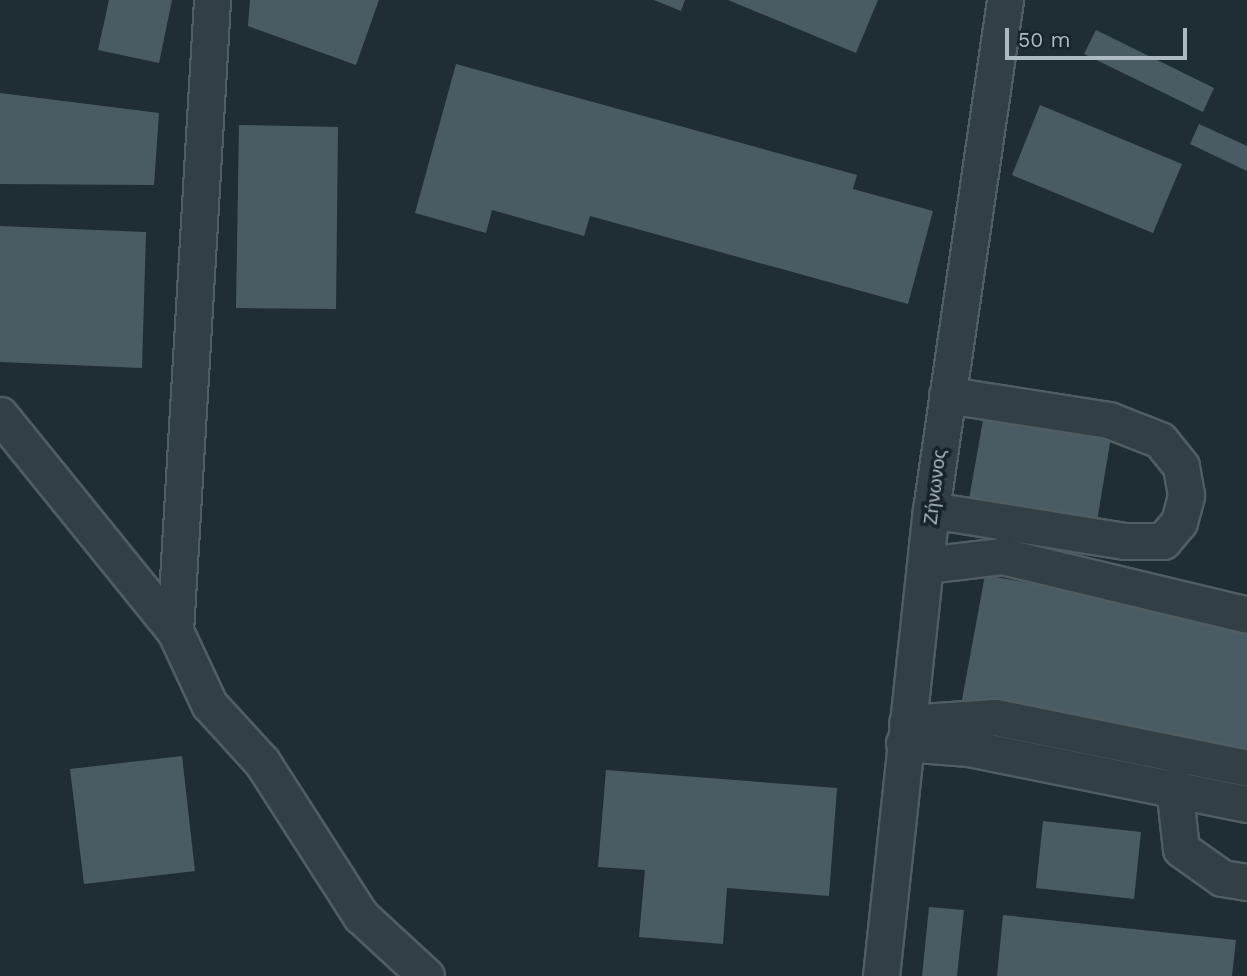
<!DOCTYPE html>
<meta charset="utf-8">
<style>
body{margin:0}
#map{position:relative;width:1247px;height:976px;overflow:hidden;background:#1f2e34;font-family:"Work Sans",sans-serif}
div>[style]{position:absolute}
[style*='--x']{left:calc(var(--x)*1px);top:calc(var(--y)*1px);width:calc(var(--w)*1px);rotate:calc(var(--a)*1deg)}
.building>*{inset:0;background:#4a5c63}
.roads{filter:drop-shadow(2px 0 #505d63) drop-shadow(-2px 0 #505d63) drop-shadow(0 2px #505d63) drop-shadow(0 -2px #505d63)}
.minor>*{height:35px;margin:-17.5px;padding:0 17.5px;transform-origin:17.5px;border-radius:17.5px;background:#323f45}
span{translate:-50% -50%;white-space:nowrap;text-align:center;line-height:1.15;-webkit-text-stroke:7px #182429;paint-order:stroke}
.street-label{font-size:19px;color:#acbbc2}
.scale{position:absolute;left:1005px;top:28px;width:182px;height:32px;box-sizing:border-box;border:4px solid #acbbc2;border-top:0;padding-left:9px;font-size:21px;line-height:24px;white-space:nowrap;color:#acbbc2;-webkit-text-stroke:5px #182429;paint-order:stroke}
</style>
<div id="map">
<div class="building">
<div style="clip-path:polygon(109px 0,172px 0,159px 63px,98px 50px)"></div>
<div style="clip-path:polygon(250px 0,379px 0,356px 65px,248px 26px)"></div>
<div style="clip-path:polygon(654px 0,685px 0,681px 11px)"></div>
<div style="clip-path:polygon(728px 0,878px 0,856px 53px)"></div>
<div style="clip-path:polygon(1096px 30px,1214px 88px,1203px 112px,1084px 54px)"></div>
<div style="clip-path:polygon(456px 64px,857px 175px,853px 189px,933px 211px,908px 304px,590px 216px,584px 236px,492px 210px,486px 233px,415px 213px)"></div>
<div style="clip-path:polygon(0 93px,159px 113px,154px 185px,0 184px)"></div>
<div style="clip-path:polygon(1040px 105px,1182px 164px,1153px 233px,1012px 175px)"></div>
<div style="clip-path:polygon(1199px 124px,1247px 146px,1247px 171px,1190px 144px)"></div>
<div style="clip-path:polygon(239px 125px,338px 127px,336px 309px,236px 308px)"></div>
<div style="clip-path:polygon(0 226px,146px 232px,142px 368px,0 362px)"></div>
<div style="clip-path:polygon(985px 409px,1112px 431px,1097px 521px,969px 499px)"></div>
<div style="clip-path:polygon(985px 575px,1247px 623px,1247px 758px,961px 705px)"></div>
<div style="clip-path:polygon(182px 756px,195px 871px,84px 884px,70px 769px)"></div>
<div style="clip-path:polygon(606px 770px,837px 788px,829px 896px,727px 888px,723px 944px,639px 937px,645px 870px,598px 867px)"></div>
<div style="clip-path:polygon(1043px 821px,1141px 832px,1134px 899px,1036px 888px)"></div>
<div style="clip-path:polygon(929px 907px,964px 910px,957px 976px,922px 976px)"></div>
<div style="clip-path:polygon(1003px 915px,1236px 940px,1232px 976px,997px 976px)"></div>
</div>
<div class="roads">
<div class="minor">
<div style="--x:0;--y:415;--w:278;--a:51"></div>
<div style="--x:175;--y:631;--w:81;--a:65"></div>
<div style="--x:209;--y:704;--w:79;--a:47.6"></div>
<div style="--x:262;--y:762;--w:183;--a:57.3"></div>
<div style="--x:361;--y:916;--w:88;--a:42.7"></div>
<div style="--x:931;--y:510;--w:196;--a:9.1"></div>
<div style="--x:1125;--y:541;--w:38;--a:0"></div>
<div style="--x:1163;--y:541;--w:25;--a:-50"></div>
<div style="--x:1179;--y:522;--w:28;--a:-75"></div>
<div style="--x:1186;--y:495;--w:29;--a:-100"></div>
<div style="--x:1181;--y:466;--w:33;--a:-129"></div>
<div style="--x:1160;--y:440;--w:55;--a:-158.6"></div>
<div style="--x:1109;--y:420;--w:164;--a:-171.2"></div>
<div style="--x:926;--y:565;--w:77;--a:-6.8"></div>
<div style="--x:1002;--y:556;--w:252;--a:13.5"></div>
<div style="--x:175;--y:631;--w:632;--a:-86.64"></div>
<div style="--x:907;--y:723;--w:88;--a:-3.9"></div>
<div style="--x:995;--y:717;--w:257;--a:11.4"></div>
<div style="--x:904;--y:743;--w:65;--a:4.4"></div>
<div style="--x:969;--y:748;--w:284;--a:11.4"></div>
<div style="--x:1174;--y:786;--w:63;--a:83.7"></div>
<div style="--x:1181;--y:849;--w:50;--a:35.3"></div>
<div style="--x:1222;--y:878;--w:25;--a:9"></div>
<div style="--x:881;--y:976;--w:469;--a:-83.9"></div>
<div style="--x:931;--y:510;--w:515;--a:-81.74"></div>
</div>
</div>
<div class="street-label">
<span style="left:935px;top:487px;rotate:-83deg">Ζήνωνος</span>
</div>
<div class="scale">50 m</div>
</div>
